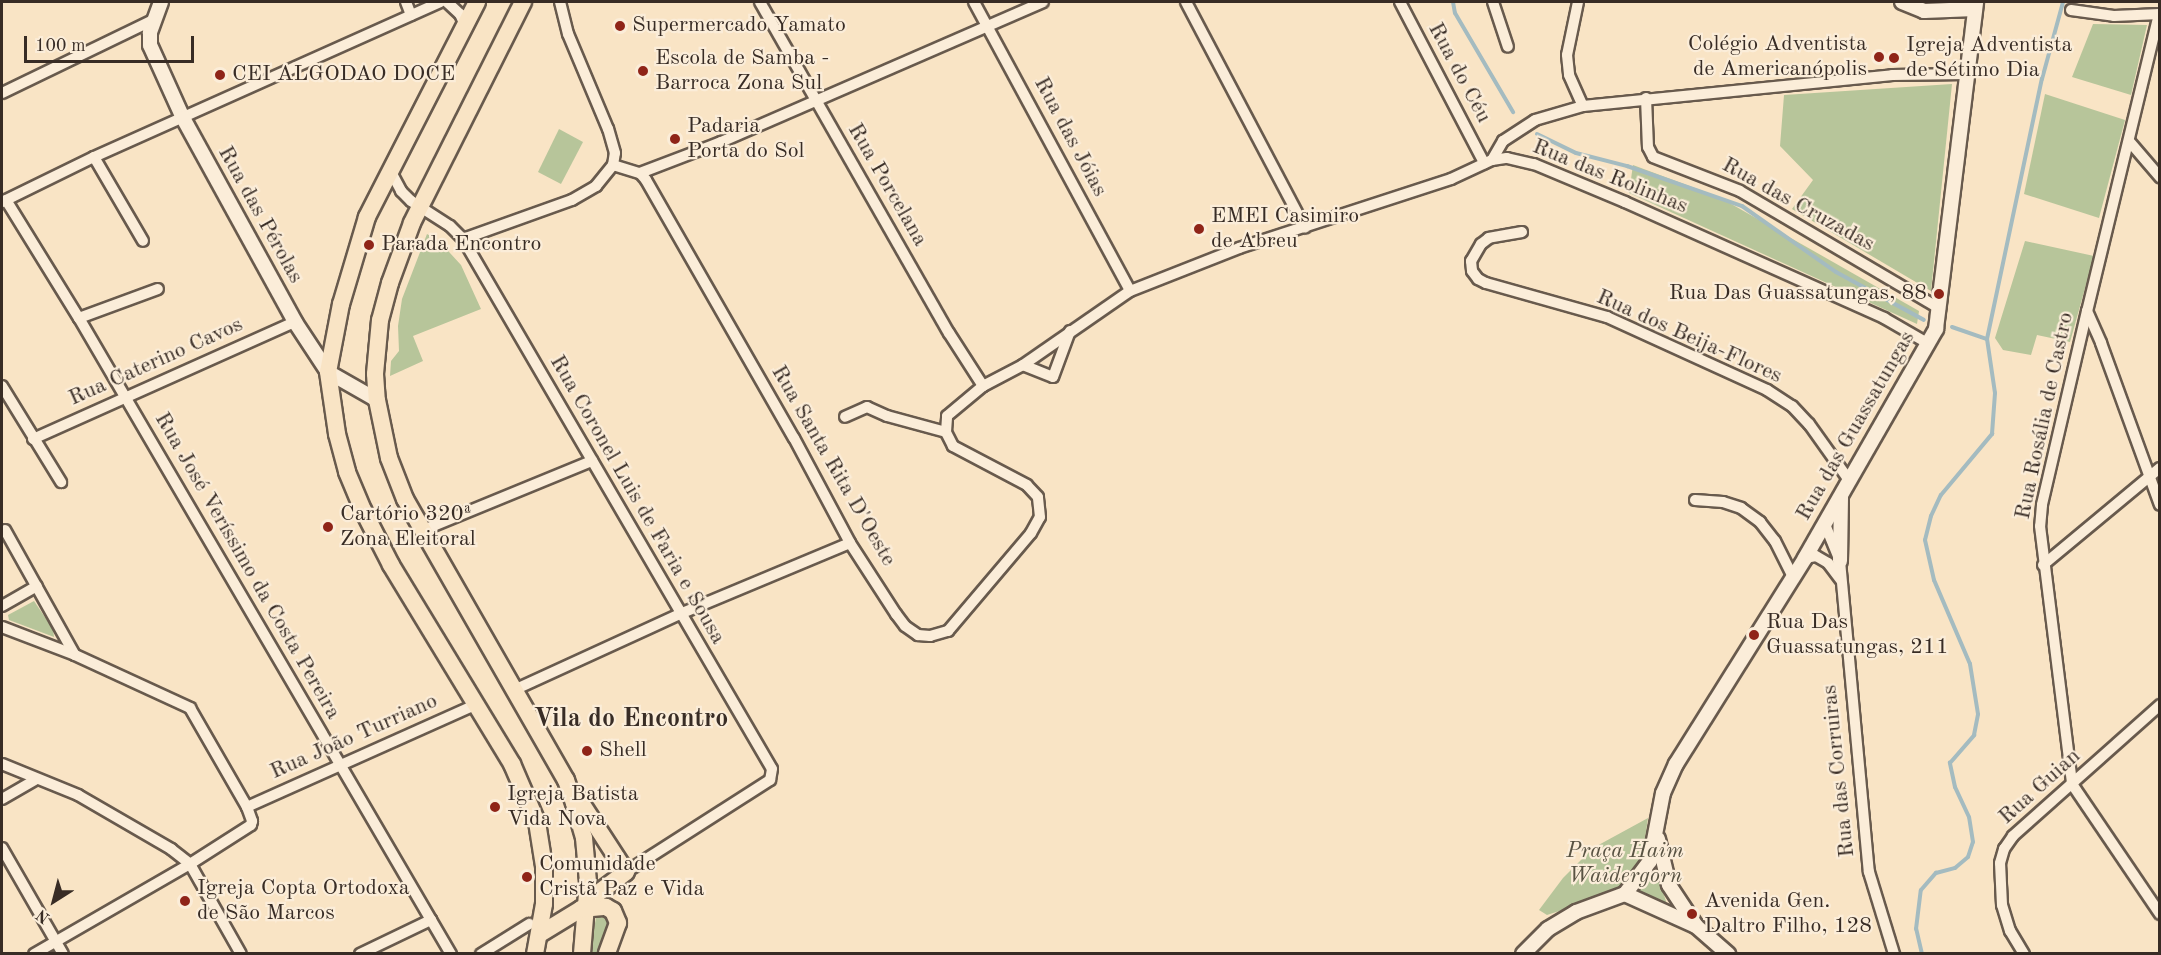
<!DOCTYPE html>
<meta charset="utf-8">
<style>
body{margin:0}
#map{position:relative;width:2161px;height:955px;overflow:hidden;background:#f9e4c5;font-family:"Old Standard TT",serif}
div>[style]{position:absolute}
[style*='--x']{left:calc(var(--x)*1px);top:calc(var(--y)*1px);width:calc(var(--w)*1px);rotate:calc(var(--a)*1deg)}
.green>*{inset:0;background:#b7c59a}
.stream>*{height:4px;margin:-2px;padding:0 2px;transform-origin:2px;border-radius:2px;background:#a4bbc0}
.roads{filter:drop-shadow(2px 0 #685a4d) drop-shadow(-2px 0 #685a4d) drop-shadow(0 2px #685a4d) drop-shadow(0 -2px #685a4d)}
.minor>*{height:10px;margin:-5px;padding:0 5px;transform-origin:5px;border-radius:5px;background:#fbedd9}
.tertiary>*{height:14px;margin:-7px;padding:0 7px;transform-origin:7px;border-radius:7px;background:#fbedd9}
.primary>*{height:16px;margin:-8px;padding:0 8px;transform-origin:8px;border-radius:8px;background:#f9e4c5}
.dots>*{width:16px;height:16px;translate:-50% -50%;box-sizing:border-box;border:3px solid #fbedd9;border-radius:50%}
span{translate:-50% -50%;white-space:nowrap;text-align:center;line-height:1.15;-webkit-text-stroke:4.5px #fbedd9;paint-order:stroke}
.poi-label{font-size:22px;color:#382c25}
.left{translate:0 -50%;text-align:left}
.right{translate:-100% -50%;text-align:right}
.street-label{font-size:22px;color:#382c25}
.park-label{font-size:22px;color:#585242;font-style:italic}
.quarter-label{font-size:26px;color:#382c25;font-weight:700}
.frame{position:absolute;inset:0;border:3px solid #382c25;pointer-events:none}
.north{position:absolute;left:24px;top:871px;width:60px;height:60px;-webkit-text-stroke:4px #fbedd9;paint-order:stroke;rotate:216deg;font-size:16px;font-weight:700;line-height:24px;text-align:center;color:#382c25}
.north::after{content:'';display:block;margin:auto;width:21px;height:27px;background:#382c25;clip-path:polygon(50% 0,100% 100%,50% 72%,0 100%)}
.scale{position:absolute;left:24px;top:36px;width:170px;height:27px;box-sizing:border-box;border:3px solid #382c25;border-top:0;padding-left:8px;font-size:18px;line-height:21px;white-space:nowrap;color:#382c25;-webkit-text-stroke:4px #fbedd9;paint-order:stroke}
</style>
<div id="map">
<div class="green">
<div style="clip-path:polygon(2093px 24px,2147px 25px,2131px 95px,2072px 77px)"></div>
<div style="clip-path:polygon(1952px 84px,1931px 291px,1792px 209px,1813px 180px,1780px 146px,1784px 95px)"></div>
<div style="clip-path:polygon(2045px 94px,2125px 120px,2099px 218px,2024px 194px)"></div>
<div style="clip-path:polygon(559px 129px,583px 142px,561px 184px,538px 172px)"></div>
<div style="clip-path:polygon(1633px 165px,1719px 197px,1919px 311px,1917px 324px,1629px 193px)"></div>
<div style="clip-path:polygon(427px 234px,439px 241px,461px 265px,481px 309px,413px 336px,423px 361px,390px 376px,391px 361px,399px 351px,398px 326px,402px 299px)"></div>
<div style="clip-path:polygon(2025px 241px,2094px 256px,2070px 342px,2037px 335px,2031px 355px,2003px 350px,1995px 338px)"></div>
<div style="clip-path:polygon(34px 601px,53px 629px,54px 637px,9px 620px,8px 615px)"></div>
<div style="clip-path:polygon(1648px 818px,1645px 839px,1668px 907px,1620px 891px,1547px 915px,1539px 910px,1563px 878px,1593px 848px)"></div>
<div style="clip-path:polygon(601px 914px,607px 916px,612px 922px,599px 953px,589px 954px,596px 918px)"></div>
</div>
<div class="stream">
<div style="--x:1453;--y:2;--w:11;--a:80"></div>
<div style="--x:1455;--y:13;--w:115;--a:59.6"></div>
<div style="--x:1537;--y:134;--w:43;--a:26"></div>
<div style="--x:1576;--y:153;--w:53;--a:14.3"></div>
<div style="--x:1627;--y:166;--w:122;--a:19.2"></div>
<div style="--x:1742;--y:206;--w:115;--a:35.1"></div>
<div style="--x:1836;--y:272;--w:100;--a:28.6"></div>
<div style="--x:1952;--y:327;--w:37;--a:19"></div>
<div style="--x:1922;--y:954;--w:26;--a:-103"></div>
<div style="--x:1916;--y:929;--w:39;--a:-83"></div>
<div style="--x:1921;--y:890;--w:23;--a:-49"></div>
<div style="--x:1936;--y:873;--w:20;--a:-15"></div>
<div style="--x:1955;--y:868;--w:17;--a:-40"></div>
<div style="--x:1968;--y:857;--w:16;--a:-72"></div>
<div style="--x:1973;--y:842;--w:25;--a:-99"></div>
<div style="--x:1969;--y:817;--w:33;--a:-115"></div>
<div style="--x:1955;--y:787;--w:25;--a:-102"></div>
<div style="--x:1950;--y:763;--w:37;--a:-49"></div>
<div style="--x:1974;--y:735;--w:21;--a:-79"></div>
<div style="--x:1978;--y:714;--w:51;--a:-99.1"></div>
<div style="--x:1970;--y:664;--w:91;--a:-113.2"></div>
<div style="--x:1934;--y:580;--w:41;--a:-102.7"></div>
<div style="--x:1925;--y:540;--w:25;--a:-76"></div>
<div style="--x:1931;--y:516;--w:23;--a:-65"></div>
<div style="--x:1941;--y:495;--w:80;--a:-50.1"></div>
<div style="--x:1992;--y:434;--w:41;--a:-85.8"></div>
<div style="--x:1995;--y:393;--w:55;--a:-98.4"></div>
<div style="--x:1987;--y:339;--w:266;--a:-78.1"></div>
<div style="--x:2042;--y:79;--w:80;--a:-74.7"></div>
</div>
<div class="roads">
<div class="minor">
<div style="--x:406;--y:2;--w:14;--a:69"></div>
<div style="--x:447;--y:2;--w:18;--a:43"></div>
<div style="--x:460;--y:14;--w:12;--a:66"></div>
<div style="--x:760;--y:2;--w:381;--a:60.3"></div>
<div style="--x:949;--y:333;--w:63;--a:57.3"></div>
<div style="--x:974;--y:2;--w:328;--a:61.6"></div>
<div style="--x:1186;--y:2;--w:255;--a:62.2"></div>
<div style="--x:1400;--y:2;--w:182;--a:62.4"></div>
<div style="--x:1493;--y:2;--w:47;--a:71.6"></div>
<div style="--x:1578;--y:2;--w:54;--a:101.7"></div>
<div style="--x:1567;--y:55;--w:20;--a:84"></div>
<div style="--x:1569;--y:75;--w:34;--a:66"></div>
<div style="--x:2071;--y:10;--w:43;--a:7.9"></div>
<div style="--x:2114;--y:16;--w:46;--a:-2.5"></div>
<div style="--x:2159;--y:14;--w:306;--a:103.6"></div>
<div style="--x:2087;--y:311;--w:199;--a:103.1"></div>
<div style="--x:2042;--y:505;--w:21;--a:95"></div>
<div style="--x:2040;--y:526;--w:260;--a:82.9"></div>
<div style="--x:2072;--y:784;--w:157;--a:55.9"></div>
<div style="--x:2;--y:93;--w:168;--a:-25.8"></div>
<div style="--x:1646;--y:98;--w:49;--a:87.7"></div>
<div style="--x:1648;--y:147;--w:11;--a:63"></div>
<div style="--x:1653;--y:157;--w:93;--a:21.3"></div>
<div style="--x:1740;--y:191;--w:232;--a:30.5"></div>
<div style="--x:2129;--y:141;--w:48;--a:49.3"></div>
<div style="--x:94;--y:157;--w:97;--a:59.7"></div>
<div style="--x:1492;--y:160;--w:22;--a:-60"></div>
<div style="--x:1503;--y:141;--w:38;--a:-33"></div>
<div style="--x:1535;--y:120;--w:50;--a:-16.3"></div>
<div style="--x:1583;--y:106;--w:311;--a:-5.7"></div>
<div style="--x:1892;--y:75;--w:75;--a:-0.8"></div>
<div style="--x:613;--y:165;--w:28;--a:17"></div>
<div style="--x:640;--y:173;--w:9;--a:49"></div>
<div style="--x:646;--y:180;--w:297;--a:60.2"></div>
<div style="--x:794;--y:438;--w:119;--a:61.9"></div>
<div style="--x:850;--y:543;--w:85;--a:57.1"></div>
<div style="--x:896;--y:614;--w:15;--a:53"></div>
<div style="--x:905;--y:626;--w:16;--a:35"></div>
<div style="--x:918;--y:635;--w:12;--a:5"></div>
<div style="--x:930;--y:636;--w:19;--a:-16"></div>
<div style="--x:948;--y:631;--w:128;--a:-49.7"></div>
<div style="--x:1031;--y:533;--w:18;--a:-61"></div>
<div style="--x:1040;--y:517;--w:20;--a:-96"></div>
<div style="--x:1038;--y:497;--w:16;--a:-133"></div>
<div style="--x:1027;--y:485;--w:84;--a:-152.2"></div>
<div style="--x:953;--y:446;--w:16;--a:-117"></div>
<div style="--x:946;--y:432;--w:61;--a:-164.8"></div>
<div style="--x:887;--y:416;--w:22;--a:-156"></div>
<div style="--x:867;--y:407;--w:24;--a:156"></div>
<div style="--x:390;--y:170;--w:24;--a:62"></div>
<div style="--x:401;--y:191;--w:14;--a:45"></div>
<div style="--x:411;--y:201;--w:46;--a:32.7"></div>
<div style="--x:450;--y:226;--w:18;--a:45"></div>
<div style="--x:463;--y:239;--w:613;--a:59.76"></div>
<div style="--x:772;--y:769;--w:11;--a:100"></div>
<div style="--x:770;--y:780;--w:171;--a:147.4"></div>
<div style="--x:640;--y:173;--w:87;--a:-20.9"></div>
<div style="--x:721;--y:142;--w:351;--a:-23.5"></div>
<div style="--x:6;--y:200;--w:139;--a:58.3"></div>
<div style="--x:79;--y:318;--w:737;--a:59.68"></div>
<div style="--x:2;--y:202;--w:102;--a:-26.1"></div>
<div style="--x:94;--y:157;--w:379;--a:-24.1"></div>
<div style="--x:1522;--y:232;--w:34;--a:170"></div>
<div style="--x:1489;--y:238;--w:10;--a:143"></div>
<div style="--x:1481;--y:244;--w:20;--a:120"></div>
<div style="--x:1471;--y:261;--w:10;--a:84"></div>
<div style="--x:1472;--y:271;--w:10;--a:53"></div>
<div style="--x:1478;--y:279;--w:9;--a:27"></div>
<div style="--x:1486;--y:283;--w:126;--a:15.7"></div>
<div style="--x:1607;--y:317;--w:176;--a:24.5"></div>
<div style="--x:1767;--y:390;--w:30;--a:33"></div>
<div style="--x:1792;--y:406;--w:25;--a:47"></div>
<div style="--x:1809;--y:424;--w:69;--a:54.5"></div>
<div style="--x:463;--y:239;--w:116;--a:-19.7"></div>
<div style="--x:572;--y:200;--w:28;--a:-30"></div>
<div style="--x:596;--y:186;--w:27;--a:-51"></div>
<div style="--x:613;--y:165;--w:12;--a:-81"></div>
<div style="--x:615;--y:153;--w:25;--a:-106"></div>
<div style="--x:608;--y:129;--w:103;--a:-112.8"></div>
<div style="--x:568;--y:34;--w:33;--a:-104"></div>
<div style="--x:2087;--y:311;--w:35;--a:66"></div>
<div style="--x:2101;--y:343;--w:172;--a:70"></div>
<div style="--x:79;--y:318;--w:84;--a:-20.2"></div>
<div style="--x:1023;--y:365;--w:32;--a:22"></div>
<div style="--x:1053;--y:377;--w:49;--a:-69.7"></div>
<div style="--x:2;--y:386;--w:113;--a:58.4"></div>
<div style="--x:946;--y:432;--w:16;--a:-86"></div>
<div style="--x:947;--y:416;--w:47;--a:-39.8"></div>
<div style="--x:983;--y:386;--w:45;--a:-27.7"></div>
<div style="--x:1023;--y:365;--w:130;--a:-34.7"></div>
<div style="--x:1130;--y:291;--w:117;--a:-21.5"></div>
<div style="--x:1239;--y:248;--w:223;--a:-18"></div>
<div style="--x:1451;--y:179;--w:45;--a:-24.9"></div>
<div style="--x:1492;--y:160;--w:15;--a:-8"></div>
<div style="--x:1507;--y:158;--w:28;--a:13"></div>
<div style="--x:1534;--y:164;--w:99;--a:22.7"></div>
<div style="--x:1625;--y:202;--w:284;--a:24.1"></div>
<div style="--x:1884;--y:318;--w:52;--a:30"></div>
<div style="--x:33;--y:439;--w:287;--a:-24.1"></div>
<div style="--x:1695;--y:500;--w:28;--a:4"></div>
<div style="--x:1723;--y:502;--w:19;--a:18"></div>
<div style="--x:1741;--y:508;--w:24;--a:36"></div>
<div style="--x:1760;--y:522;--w:24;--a:52"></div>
<div style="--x:1775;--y:541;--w:40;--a:63.4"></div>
<div style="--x:1824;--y:522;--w:42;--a:67.7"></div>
<div style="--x:1840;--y:561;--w:312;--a:84.7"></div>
<div style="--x:1869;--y:872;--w:86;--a:73"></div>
<div style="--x:5;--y:530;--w:143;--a:60.8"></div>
<div style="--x:421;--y:531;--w:185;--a:-22.3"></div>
<div style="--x:1805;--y:558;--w:11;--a:-10"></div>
<div style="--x:1816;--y:556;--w:14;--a:30"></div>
<div style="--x:1828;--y:563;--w:21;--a:53"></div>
<div style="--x:2043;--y:565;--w:152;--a:-39.7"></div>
<div style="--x:2;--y:606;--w:40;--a:-29.7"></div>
<div style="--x:2;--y:627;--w:78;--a:21"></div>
<div style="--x:75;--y:655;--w:127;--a:24.7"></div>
<div style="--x:190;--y:708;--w:114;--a:60.1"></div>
<div style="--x:247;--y:807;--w:15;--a:70"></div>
<div style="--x:252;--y:821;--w:4;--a:104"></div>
<div style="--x:251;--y:825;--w:72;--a:147.4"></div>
<div style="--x:190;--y:864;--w:180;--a:150"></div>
<div style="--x:514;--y:690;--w:183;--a:-24.6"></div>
<div style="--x:680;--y:614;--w:184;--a:-22.7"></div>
<div style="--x:2;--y:764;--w:82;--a:22.2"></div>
<div style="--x:78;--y:795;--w:108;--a:30.1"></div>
<div style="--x:171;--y:849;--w:24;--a:38"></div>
<div style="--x:190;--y:864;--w:103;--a:60.5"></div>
<div style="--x:2;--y:799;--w:39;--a:-30"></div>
<div style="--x:247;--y:807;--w:252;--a:-24.1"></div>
<div style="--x:2;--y:848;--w:122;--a:60.1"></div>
<div style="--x:360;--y:954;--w:79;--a:-25.6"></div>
<div style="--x:481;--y:954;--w:57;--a:-32"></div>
<div style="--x:2024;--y:954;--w:27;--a:-121"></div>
<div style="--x:2010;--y:931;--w:27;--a:-107"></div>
<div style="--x:2002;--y:905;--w:42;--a:-92.7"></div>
<div style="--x:2000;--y:863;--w:15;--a:-74"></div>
<div style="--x:2004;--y:849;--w:16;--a:-55"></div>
<div style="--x:2013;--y:836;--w:197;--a:-41.7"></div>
</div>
<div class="tertiary">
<div style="--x:161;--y:2;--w:33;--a:110"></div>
<div style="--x:150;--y:33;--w:12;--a:90"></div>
<div style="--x:150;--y:45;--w:80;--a:65.7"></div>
<div style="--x:183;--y:118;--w:233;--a:61.2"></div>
<div style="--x:295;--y:322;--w:60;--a:56.6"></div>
<div style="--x:328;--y:372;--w:56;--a:29.7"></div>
<div style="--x:1902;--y:2;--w:24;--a:22"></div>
<div style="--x:1924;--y:11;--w:51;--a:-2.2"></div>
<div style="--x:1840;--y:561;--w:64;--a:-89.1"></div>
<div style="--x:1658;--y:839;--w:47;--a:76.6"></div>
<div style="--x:1669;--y:885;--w:49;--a:56.6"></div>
<div style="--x:1625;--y:894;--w:41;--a:-52.9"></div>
<div style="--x:1650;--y:861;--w:69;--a:-79.2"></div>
<div style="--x:1663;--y:793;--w:32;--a:-66"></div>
<div style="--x:1676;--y:764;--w:243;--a:-57.9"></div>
<div style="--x:1805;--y:558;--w:264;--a:-60.2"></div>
<div style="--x:1936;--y:329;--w:329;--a:-83"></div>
<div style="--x:1523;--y:954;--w:35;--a:-45"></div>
<div style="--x:1548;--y:929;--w:33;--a:-31"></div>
<div style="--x:1576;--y:912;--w:52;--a:-20.2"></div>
<div style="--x:1625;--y:894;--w:78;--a:24.3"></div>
<div style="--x:1696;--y:926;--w:43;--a:41.2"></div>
</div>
<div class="primary">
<div style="--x:477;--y:2;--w:242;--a:117.1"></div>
<div style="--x:367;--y:217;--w:91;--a:106.6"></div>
<div style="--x:341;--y:304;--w:69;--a:100.8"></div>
<div style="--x:328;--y:372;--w:63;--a:81.7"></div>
<div style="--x:337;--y:434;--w:39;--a:75"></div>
<div style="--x:347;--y:472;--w:41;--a:67.2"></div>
<div style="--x:363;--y:510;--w:62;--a:63"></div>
<div style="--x:391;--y:565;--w:233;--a:58.7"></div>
<div style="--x:512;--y:764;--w:63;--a:66.7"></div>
<div style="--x:537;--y:822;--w:45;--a:81"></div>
<div style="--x:544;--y:866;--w:38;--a:90"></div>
<div style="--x:544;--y:904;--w:51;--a:100.2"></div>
<div style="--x:523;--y:2;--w:247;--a:116.7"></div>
<div style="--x:412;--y:223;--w:64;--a:110.1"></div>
<div style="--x:390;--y:283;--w:38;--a:105"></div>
<div style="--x:380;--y:320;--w:54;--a:95.3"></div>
<div style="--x:375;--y:374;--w:26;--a:86"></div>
<div style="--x:377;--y:400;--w:59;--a:78.3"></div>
<div style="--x:389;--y:458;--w:44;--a:68.7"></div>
<div style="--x:405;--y:499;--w:324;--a:60.2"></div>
<div style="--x:566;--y:780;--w:24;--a:71"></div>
<div style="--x:574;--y:803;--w:36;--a:74"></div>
<div style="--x:584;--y:838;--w:44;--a:84.8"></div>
<div style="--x:588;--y:882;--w:72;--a:94.8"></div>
<div style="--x:578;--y:798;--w:88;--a:57"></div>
<div style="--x:626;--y:872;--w:46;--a:142.9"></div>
<div style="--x:540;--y:934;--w:48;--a:-31.4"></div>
<div style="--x:581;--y:909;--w:25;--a:-5"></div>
<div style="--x:606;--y:907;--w:8;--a:30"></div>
<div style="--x:613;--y:911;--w:13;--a:67"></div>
<div style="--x:618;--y:923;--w:33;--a:110"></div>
</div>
</div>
<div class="dots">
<div style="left:620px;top:26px;background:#8f2418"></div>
<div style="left:1879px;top:57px;background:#8f2418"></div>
<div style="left:1894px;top:58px;background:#8f2418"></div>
<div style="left:643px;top:71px;background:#8f2418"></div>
<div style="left:220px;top:75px;background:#8f2418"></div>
<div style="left:675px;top:139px;background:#8f2418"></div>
<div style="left:1199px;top:229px;background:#8f2418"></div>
<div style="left:369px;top:245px;background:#8f2418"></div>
<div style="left:1939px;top:294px;background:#8f2418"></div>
<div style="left:328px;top:527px;background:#8f2418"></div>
<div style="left:1754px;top:635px;background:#8f2418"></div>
<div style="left:587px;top:751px;background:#8f2418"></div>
<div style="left:495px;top:807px;background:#8f2418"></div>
<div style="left:527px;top:877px;background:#8f2418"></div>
<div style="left:185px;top:901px;background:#8f2418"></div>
<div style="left:1692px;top:914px;background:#8f2418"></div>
</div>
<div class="poi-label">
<span class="left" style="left:632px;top:26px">Supermercado Yamato</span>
<span class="right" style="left:1867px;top:57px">Colégio Adventista<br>de Americanópolis</span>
<span class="left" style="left:1906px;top:58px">Igreja Adventista<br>de Sétimo Dia</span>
<span class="left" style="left:655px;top:71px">Escola de Samba -<br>Barroca Zona Sul</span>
<span class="left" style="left:232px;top:75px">CEI ALGODAO DOCE</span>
<span class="left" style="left:687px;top:139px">Padaria<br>Porta do Sol</span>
<span class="left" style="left:1211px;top:229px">EMEI Casimiro<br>de Abreu</span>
<span class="left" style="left:381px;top:245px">Parada Encontro</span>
<span class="right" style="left:1927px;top:294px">Rua Das Guassatungas, 88</span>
<span class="left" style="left:340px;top:527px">Cartório 320ª<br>Zona Eleitoral</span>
<span class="left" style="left:1766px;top:635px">Rua Das<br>Guassatungas, 211</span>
<span class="left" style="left:599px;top:751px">Shell</span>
<span class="left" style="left:507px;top:807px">Igreja Batista<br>Vida Nova</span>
<span class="left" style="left:539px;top:877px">Comunidade<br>Cristã Paz e Vida</span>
<span class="left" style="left:197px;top:901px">Igreja Copta Ortodoxa<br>de São Marcos</span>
<span class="left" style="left:1704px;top:914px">Avenida Gen.<br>Daltro Filho, 128</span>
</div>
<div class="street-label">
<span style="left:1459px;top:73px;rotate:62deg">Rua do Céu</span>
<span style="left:1070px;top:137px;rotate:62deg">Rua das Jóias</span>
<span style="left:1610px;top:177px;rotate:22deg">Rua das Rolinhas</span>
<span style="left:887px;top:185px;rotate:60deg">Rua Porcelana</span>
<span style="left:1798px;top:205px;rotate:29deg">Rua das Cruzadas</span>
<span style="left:260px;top:215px;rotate:61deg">Rua das Pérolas</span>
<span style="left:1689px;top:337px;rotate:24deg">Rua dos Beija-Flores</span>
<span style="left:156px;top:362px;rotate:-24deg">Rua Caterino Cavos</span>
<span style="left:2045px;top:416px;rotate:-78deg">Rua Rosália de Castro</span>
<span style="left:1856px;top:426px;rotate:-60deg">Rua das Guassatungas</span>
<span style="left:833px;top:466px;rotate:60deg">Rua Santa Rita D'Oeste</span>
<span style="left:637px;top:500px;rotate:60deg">Rua Coronel Luis de Faria e Sousa</span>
<span style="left:247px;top:566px;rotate:60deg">Rua José Veríssimo da Costa Pereira</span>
<span style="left:354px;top:737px;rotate:-24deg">Rua João Turriano</span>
<span style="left:1839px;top:771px;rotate:-96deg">Rua das Corruiras</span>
<span style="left:2040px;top:787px;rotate:-42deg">Rua Guian</span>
</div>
<div class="park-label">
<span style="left:1625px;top:864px">Praça Haim<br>Waidergorn</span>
</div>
<div class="quarter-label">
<span style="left:631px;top:720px">Vila do Encontro</span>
</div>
<div class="frame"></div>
<div class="north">N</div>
<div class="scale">100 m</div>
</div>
